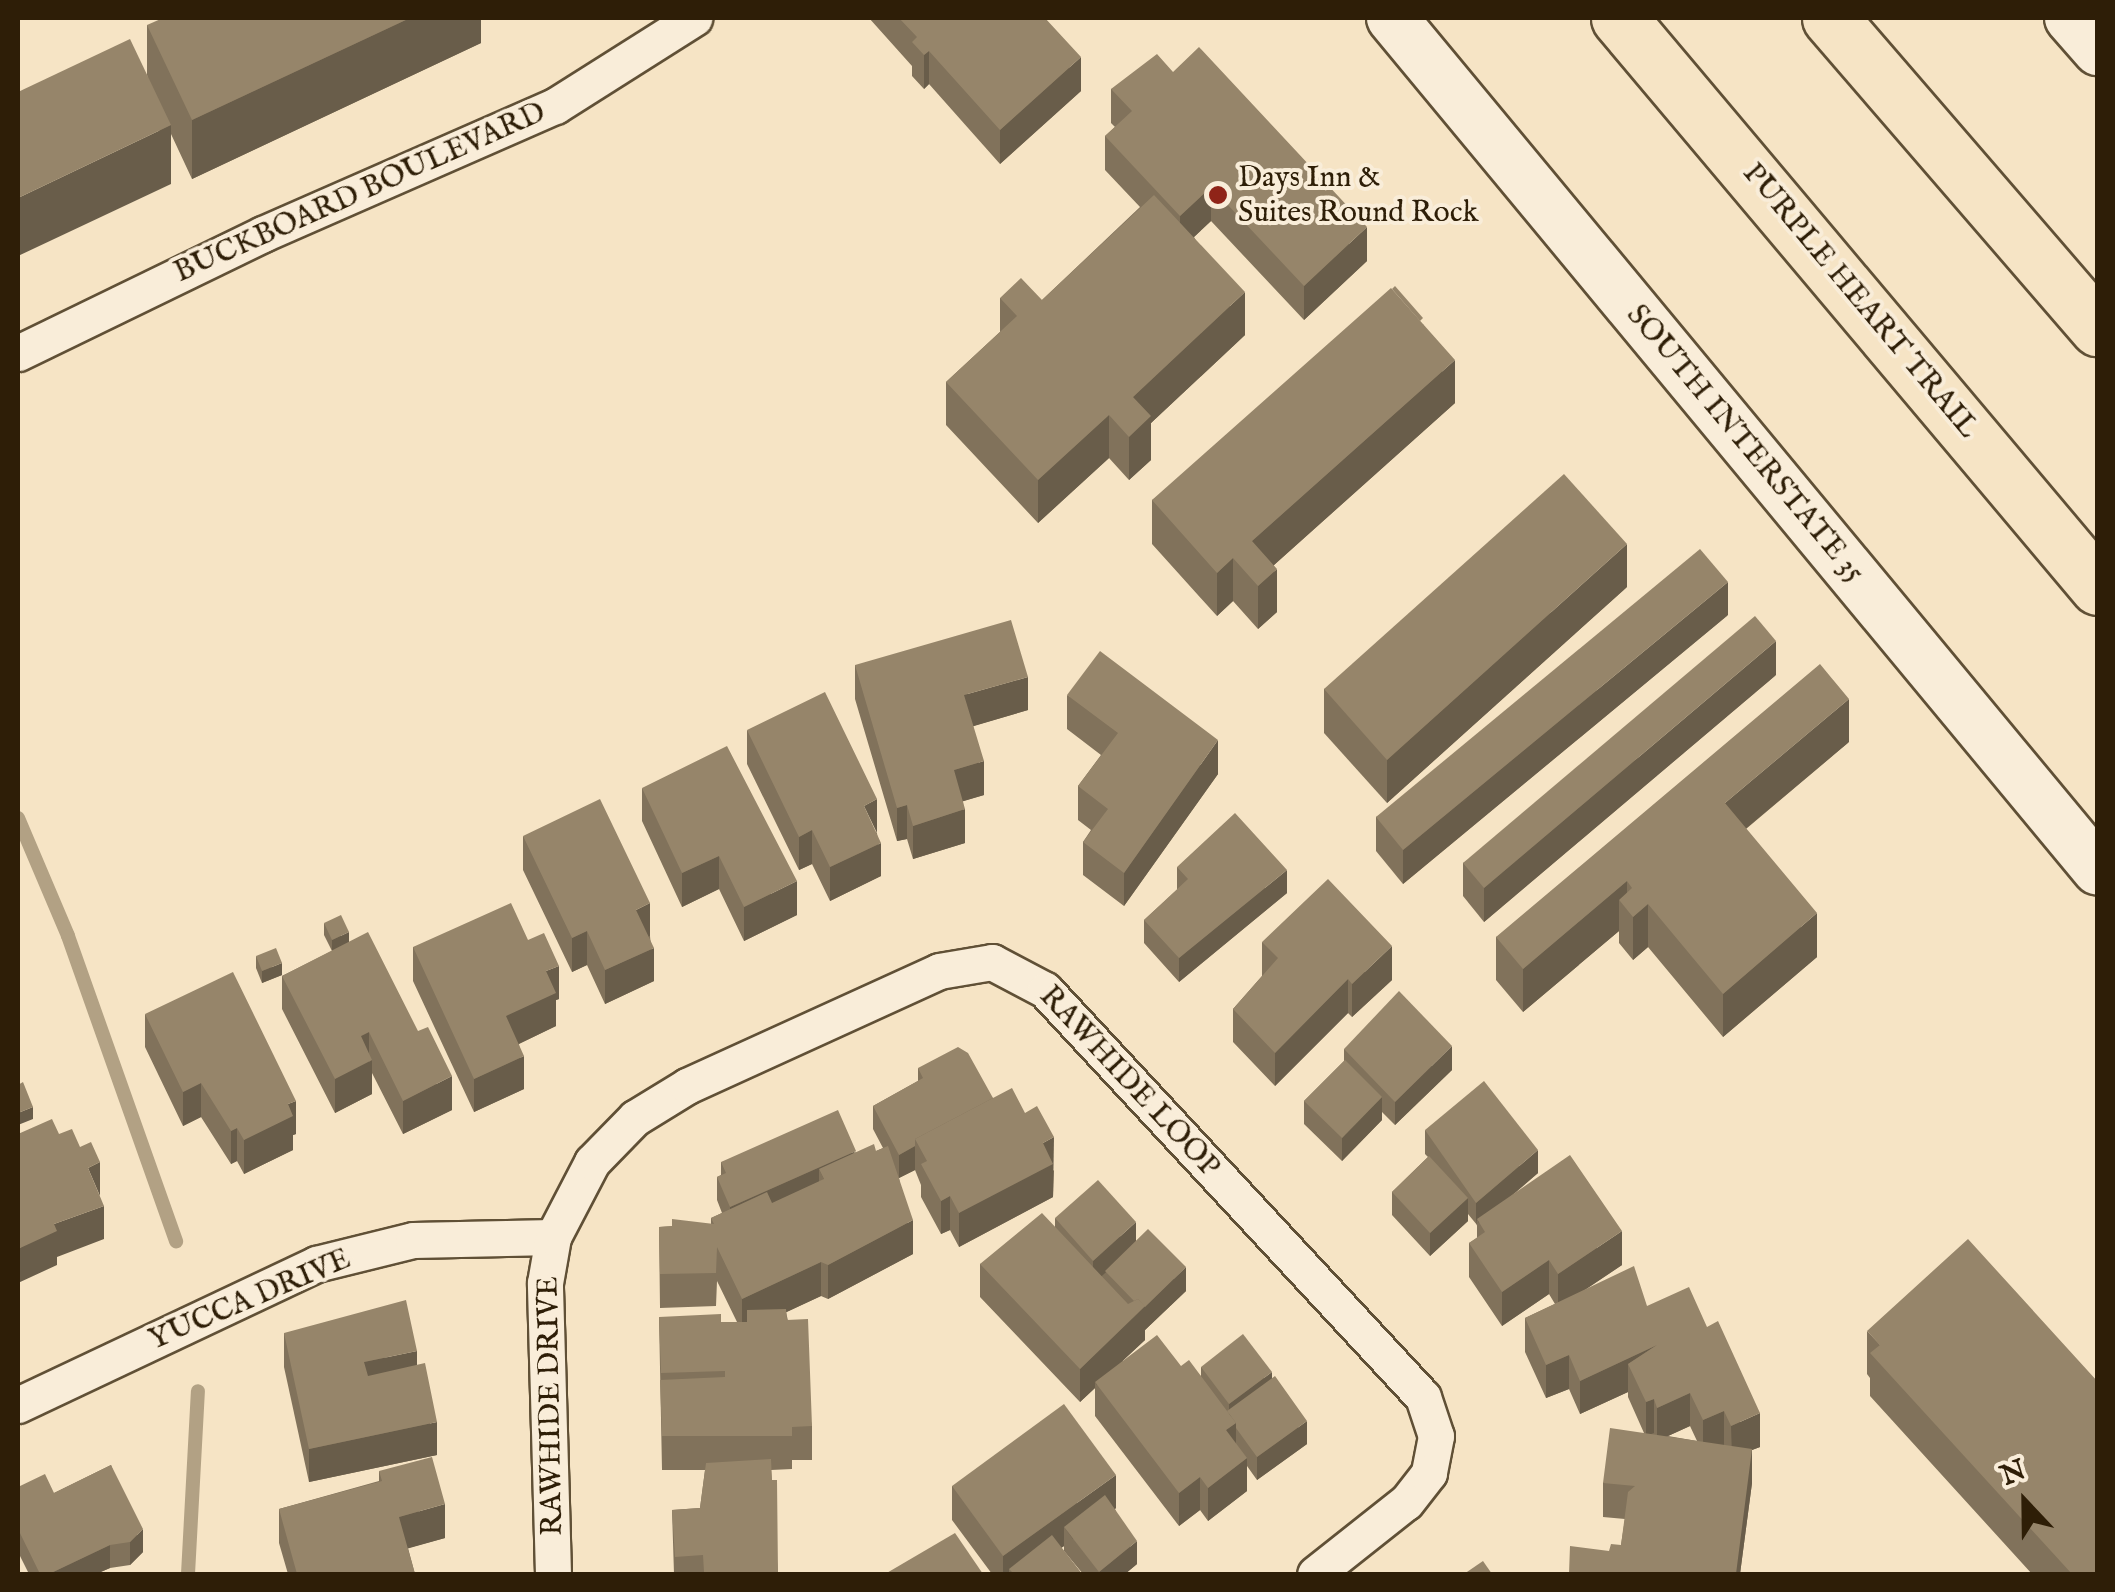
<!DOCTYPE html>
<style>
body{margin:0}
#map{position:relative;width:2115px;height:1592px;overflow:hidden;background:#f6e4c5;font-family:"IM FELL English",serif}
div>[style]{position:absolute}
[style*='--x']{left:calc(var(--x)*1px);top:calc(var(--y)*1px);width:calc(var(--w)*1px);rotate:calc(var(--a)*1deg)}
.stream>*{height:14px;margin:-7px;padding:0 7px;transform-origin:7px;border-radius:7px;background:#b2a184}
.roads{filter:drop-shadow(2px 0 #605036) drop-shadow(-2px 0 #605036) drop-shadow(0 2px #605036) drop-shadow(0 -2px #605036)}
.street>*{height:35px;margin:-17.5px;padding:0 17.5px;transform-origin:17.5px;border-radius:17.5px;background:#f9edd9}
.secondary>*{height:50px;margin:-25px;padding:0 25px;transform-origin:25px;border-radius:25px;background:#f9edd9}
.highway>*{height:55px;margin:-27.5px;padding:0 27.5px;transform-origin:27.5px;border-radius:27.5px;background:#f6e4c5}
.wall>*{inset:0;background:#81725b}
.shaded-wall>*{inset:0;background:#695d4a}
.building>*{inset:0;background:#96856a}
.dots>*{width:28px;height:28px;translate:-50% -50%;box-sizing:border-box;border:5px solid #f9edd9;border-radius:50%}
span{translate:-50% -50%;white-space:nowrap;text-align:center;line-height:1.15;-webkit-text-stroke:8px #f9edd9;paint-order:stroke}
.poi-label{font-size:30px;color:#2e1e07}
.left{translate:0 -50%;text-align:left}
.street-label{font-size:30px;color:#2e1e07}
.frame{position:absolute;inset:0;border:20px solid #2e1e07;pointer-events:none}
.north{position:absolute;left:1975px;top:1452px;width:100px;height:100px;-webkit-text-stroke:8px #f9edd9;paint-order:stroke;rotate:338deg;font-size:28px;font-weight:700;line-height:40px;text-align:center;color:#2e1e07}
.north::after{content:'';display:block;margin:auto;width:35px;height:45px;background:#2e1e07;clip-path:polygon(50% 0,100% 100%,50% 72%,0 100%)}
</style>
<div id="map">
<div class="stream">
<div style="--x:18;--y:818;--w:128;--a:67"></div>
<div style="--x:68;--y:936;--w:324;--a:70.5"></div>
<div style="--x:188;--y:1574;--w:183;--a:-86.9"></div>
</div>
<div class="roads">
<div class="street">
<div style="--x:18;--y:353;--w:272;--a:-25.9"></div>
<div style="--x:263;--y:234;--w:319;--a:-23.7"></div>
<div style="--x:555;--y:106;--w:165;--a:-32.3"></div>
<div style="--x:18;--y:1405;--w:330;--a:-25.3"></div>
<div style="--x:316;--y:1264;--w:100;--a:-13.9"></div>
<div style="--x:413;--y:1240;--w:140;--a:-1.2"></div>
<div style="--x:553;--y:1574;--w:291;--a:-91.6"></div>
<div style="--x:545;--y:1283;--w:47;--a:-80.1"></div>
<div style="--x:553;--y:1237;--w:85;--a:-62.5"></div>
<div style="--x:592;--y:1162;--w:62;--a:-45.7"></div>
<div style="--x:635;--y:1118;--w:61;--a:-31.6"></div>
<div style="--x:687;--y:1086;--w:277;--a:-24.5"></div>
<div style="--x:939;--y:971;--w:54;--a:-9.6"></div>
<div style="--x:992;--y:962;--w:60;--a:27.8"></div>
<div style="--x:1045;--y:990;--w:555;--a:47.12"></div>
<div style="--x:1423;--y:1397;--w:41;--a:71.6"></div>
<div style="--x:1436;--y:1436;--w:38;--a:101"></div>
<div style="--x:1429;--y:1473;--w:37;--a:128"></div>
<div style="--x:1406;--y:1502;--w:116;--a:141.6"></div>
</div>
<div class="secondary">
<div style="--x:1392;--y:18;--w:1106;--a:50.35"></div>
<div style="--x:2070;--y:18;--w:43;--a:48.8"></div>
</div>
<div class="highway">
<div style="--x:1619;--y:18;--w:744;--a:49.91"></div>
<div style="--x:1830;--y:18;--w:410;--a:49.2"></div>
</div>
</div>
<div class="wall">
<div style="clip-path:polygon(481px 18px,481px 43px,192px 179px,171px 134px,171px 184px,147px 75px,147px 25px)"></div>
<div style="clip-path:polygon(869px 18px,1045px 18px,1081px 91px,1000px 164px,929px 84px,924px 89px,912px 76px,912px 66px)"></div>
<div style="clip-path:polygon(1173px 72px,1367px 261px,1304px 320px,1211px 221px,1194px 237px,1245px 335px,1151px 423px,1151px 460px,1129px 480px,1109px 458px,1038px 523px,946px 425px,946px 382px,1000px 332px,1000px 298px,1042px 300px,1140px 207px,1105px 170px,1105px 136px,1115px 127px,1111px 123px,1111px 89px)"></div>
<div style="clip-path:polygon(1423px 324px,1455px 403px,1274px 565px,1277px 612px,1258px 629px,1233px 601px,1217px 616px,1152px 544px,1152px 500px)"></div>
<div style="clip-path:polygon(1627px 587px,1387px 803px,1324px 733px,1324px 689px)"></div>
<div style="clip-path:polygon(1728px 615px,1403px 884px,1376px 851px,1376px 817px)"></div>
<div style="clip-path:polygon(855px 665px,1028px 710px,973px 726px,984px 795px,963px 801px,965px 843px,913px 859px,907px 839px,897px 841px,855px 699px)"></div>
<div style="clip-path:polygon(1776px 675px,1484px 922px,1463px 896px,1463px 863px)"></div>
<div style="clip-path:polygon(1067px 695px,1218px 774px,1124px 906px,1083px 875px,1083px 842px,1091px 830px,1078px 820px,1078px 786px,1101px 755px,1067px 729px)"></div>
<div style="clip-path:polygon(747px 730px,877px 833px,881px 876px,830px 901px,812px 864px,799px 870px,747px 764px)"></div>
<div style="clip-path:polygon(1849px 742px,1746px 829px,1817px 957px,1723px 1037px,1648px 947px,1633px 960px,1619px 943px,1619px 931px,1523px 1012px,1496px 980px,1496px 937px)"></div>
<div style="clip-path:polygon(642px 788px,797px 915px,744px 941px,719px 889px,682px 907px,642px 821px)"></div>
<div style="clip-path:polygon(523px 836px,650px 936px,654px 981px,605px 1004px,587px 965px,572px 972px,523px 870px)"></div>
<div style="clip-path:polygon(1177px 867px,1287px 893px,1179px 982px,1144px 943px,1144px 920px,1177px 890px)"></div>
<div style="clip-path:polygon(324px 923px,349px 942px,452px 1110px,403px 1134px,372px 1073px,372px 1094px,335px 1113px,282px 1009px,282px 976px,332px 951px,324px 935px)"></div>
<div style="clip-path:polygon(528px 940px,559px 999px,556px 1000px,556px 1026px,519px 1044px,524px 1089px,474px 1112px,413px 981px,413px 947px)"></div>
<div style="clip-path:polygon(1262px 942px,1392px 980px,1352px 1017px,1348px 1013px,1275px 1086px,1233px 1042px,1233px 1009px,1262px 976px)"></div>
<div style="clip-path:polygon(256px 956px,282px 975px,262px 983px,256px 968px)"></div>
<div style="clip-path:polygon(145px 1014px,296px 1134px,293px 1135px,293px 1150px,244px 1174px,237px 1161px,231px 1164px,201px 1117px,183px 1126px,145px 1047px)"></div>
<div style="clip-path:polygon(1344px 1049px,1452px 1070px,1395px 1125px,1382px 1112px,1382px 1120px,1342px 1161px,1304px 1124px,1304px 1101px,1344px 1061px)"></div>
<div style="clip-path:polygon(918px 1068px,993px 1098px,1054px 1171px,1053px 1197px,959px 1247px,950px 1230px,941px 1234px,921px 1197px,921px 1185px,915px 1170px,899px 1178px,913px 1254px,828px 1299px,821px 1296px,786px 1312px,812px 1426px,812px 1460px,792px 1460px,792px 1469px,771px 1470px,778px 1574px,674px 1574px,672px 1510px,700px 1508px,705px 1470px,662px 1470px,659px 1317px,721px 1322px,737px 1322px,717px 1281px,716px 1306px,660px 1308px,659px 1227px,711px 1224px,711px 1218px,722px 1213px,717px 1200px,717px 1177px,721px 1175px,721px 1162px,876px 1151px,883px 1148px,873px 1129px,873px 1106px,918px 1081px)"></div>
<div style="clip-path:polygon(evenodd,1425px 1130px,1538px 1173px,1514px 1194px,1622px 1265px,1583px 1291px,1647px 1306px,1760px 1447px,1752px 1450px,1752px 1483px,1740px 1574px,1569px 1574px,1621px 1545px,1625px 1519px,1603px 1517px,1603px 1483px,1644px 1433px,1628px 1397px,1628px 1392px,1580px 1414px,1569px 1389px,1546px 1398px,1525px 1352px,1525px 1318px,1555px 1304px,1549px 1294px,1502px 1326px,1469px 1277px,1469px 1243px,1477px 1238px,1477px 1225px,1468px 1214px,1468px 1221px,1430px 1256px,1392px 1215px,1392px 1192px,1428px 1157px,1425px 1154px,1425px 1130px,1690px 1426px,1697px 1441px,1668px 1436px,1690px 1426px)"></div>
<div style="clip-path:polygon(1055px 1218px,1136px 1241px,1186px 1291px,1145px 1330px,1145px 1340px,1122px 1361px,1181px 1366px,1201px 1376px,1201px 1367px,1272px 1379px,1307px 1444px,1257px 1480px,1247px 1466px,1247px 1491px,1208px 1521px,1200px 1510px,1179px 1526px,1095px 1416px,1095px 1388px,1080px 1402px,980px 1297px,980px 1264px,1055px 1227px)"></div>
<div style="clip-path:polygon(1867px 1331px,2098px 1574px,2032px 1574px,1870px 1396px,1870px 1378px,1867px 1374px)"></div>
<div style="clip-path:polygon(284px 1333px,417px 1365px,437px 1455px,309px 1482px,284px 1367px)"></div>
<div style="clip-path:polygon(111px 1465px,143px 1552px,130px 1565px,110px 1568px,96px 1574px,29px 1574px,18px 1552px,18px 1487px,54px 1493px)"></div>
<div style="clip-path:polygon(379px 1471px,445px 1538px,408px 1548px,415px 1574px,288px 1574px,279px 1543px,279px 1509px,379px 1481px)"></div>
<div style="clip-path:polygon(952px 1486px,1116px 1508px,1115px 1509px,1137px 1564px,1125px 1574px,1083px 1574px,1064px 1551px,1064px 1546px,1061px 1548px,1082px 1574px,992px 1574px,952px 1520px)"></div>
</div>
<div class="shaded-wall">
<div style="clip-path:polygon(410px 18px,481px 18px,481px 43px,192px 179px,192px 120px)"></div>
<div style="clip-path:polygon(929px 51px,929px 84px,924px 89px,924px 55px)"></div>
<div style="clip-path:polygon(1081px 57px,1081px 91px,1000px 164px,1000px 130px)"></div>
<div style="clip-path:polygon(171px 125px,171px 184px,18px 256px,18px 198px)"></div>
<div style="clip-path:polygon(1211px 187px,1211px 221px,1180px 250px,1180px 216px)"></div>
<div style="clip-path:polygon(1367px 227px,1367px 261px,1304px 320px,1304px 286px)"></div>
<div style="clip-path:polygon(1245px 292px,1245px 335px,1151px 423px,1151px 460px,1129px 480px,1129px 437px,1133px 397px)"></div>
<div style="clip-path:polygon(1455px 360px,1455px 403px,1255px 582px,1252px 541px)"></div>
<div style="clip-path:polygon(1109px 415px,1109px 458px,1038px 523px,1038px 480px)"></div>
<div style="clip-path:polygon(1627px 544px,1627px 587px,1387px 803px,1387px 760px)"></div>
<div style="clip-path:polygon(1233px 558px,1233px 601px,1217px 616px,1217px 573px)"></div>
<div style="clip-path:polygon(1277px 569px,1277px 612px,1258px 629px,1258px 586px)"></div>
<div style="clip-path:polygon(1728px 582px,1728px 615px,1403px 884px,1403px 850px)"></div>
<div style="clip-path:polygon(1776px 641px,1776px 675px,1484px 922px,1484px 888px)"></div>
<div style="clip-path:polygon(1028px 677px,1028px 710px,964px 729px,964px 695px)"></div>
<div style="clip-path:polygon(1849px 699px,1849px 742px,1725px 846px,1725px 803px)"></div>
<div style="clip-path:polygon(1218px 740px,1218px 774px,1124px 906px,1124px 873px)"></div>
<div style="clip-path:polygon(984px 761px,984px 795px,954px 804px,954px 770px)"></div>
<div style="clip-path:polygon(877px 799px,877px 833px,864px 806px)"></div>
<div style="clip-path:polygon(907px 805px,907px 839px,897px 841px,897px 808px)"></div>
<div style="clip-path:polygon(965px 809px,965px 843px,913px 859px,913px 826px)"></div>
<div style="clip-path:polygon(812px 830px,812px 864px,799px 870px,799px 837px)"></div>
<div style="clip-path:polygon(881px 843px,881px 876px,830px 901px,830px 867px)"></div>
<div style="clip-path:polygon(719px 856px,719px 889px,682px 907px,682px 873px)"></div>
<div style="clip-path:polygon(1287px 870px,1287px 893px,1179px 982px,1179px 958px)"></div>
<div style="clip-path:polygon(797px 881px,797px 915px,744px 941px,744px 907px)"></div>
<div style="clip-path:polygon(1627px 881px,1627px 909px,1619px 900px,1619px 931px,1523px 1012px,1523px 969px)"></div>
<div style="clip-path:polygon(650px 903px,650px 936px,636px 943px,636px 910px)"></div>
<div style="clip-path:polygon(1648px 904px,1648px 947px,1633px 960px,1633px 917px)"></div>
<div style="clip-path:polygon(1817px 913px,1817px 957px,1723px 1037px,1723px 994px)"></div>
<div style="clip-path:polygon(587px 931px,587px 965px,572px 972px,572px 938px)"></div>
<div style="clip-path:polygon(349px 932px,349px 944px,332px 951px,332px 940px)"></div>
<div style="clip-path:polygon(1392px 946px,1392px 980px,1352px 1017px,1352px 984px)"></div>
<div style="clip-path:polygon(654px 948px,654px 981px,605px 1004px,605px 970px)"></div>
<div style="clip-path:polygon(282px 963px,282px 975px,262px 983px,262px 971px)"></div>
<div style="clip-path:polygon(559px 966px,559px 999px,556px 1000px,556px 1026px,506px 1050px,506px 1016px,546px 971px)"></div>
<div style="clip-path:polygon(1348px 979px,1348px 1013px,1275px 1086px,1275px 1053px)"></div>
<div style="clip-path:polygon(369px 1032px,369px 1062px,372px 1060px,372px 1094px,335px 1113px,335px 1079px,361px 1036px)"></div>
<div style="clip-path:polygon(1452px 1046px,1452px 1070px,1395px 1125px,1395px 1102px)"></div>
<div style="clip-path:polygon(524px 1056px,524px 1089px,474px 1112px,474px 1079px)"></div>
<div style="clip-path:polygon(452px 1076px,452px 1110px,403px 1134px,403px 1101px)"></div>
<div style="clip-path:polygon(201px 1083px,201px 1117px,183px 1126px,183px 1092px)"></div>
<div style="clip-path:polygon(1382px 1097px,1382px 1120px,1342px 1161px,1342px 1138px)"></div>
<div style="clip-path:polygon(296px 1101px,296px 1134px,293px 1135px,293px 1150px,244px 1174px,244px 1140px,288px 1104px)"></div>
<div style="clip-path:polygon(33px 1107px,33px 1119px,18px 1125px,18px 1113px)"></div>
<div style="clip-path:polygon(237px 1128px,237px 1161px,231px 1164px,231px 1131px)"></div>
<div style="clip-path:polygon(1054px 1137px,1053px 1197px,959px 1247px,959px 1213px,1043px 1143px)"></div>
<div style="clip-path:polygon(915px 1146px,915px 1170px,899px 1178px,899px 1155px)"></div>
<div style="clip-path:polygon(1538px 1150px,1538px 1173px,1479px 1223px,1477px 1219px,1476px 1226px,1476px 1203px)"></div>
<div style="clip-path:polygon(856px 1151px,824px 1179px,819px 1169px,819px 1191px,730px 1230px,730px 1207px)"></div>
<div style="clip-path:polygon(100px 1162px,100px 1196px,88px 1168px)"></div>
<div style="clip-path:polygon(950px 1196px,950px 1230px,941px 1234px,941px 1201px)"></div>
<div style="clip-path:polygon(1468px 1198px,1468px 1221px,1430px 1256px,1430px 1233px)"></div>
<div style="clip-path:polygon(104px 1206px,104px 1239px,57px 1257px,57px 1265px,18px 1283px,18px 1249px,54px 1224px)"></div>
<div style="clip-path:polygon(913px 1220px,913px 1254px,828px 1299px,828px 1265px)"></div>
<div style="clip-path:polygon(1136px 1222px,1136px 1245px,1093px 1284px,1093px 1261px)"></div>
<div style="clip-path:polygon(1622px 1231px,1622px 1265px,1558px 1308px,1558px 1274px)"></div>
<div style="clip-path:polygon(1549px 1260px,1549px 1294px,1502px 1326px,1502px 1292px)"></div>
<div style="clip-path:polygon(821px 1262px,821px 1296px,742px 1333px,742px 1299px)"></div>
<div style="clip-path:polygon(1186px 1267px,1186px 1291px,1145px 1330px,1145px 1340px,1097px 1385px,1095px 1382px,1095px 1388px,1080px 1402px,1080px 1369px)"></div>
<div style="clip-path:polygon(1657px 1345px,1628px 1364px,1628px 1392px,1580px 1414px,1580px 1381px)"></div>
<div style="clip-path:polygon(417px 1351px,417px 1385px,364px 1396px,364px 1362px)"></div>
<div style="clip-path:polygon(1569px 1355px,1569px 1389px,1546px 1398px,1546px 1365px)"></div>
<div style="clip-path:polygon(1272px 1372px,1272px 1395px,1229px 1418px,1229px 1404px)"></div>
<div style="clip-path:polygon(1690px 1393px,1690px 1426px,1657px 1441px,1657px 1408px)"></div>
<div style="clip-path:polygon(1654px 1399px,1654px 1433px,1646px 1436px,1646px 1402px)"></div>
<div style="clip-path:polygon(1724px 1411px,1724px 1445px,1703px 1454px,1703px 1420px)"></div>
<div style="clip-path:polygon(1760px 1413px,1760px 1447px,1752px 1450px,1752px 1483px,1740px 1574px,1736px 1574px,1731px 1426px)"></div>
<div style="clip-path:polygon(1307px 1421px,1307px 1444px,1257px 1480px,1257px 1457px)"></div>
<div style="clip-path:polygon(437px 1422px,437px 1455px,309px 1482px,309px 1449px)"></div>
<div style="clip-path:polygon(1236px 1423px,1236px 1456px,1226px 1430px)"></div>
<div style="clip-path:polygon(1247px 1458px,1247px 1491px,1208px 1521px,1208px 1488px)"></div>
<div style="clip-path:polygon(1116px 1475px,1116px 1508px,1073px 1539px,1064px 1527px,1064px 1546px,1025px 1574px,1009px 1569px,1009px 1574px,1003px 1574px,1003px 1556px)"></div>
<div style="clip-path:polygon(1200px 1477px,1200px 1510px,1179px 1526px,1179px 1493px)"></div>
<div style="clip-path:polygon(445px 1504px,445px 1538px,399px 1551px,399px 1517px)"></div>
<div style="clip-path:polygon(143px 1529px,143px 1552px,130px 1565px,130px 1542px)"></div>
<div style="clip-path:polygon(1137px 1541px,1137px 1564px,1125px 1574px,1099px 1574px,1099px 1572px)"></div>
<div style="clip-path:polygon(110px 1545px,110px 1568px,96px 1574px,49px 1574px)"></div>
</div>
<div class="building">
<div style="clip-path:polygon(163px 18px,410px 18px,192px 120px,147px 25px)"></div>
<div style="clip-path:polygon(899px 18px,1045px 18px,1081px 57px,1000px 130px,929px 51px,924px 55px,912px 42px,917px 37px)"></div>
<div style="clip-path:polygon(130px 39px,171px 125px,18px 198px,18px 92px)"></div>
<div style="clip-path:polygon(1199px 47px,1367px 227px,1304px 286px,1211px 187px,1180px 216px,1105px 136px,1132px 111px,1111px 89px,1157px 54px,1173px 72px)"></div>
<div style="clip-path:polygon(1154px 195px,1245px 292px,1133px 397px,1151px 416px,1129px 437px,1109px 415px,1038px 480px,946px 382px,1017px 316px,1000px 298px,1021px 278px,1042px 300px)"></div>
<div style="clip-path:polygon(1395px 286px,1423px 318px,1420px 321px,1392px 289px)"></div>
<div style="clip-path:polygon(1391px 288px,1455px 360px,1252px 541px,1277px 569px,1258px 586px,1233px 558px,1217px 573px,1152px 500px)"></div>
<div style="clip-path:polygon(1564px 474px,1627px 544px,1387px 760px,1324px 689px)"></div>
<div style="clip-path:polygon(1700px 549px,1728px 582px,1403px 850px,1376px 817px)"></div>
<div style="clip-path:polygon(1755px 616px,1776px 641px,1484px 888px,1463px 863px)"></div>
<div style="clip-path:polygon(1011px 620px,1028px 677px,964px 695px,984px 761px,954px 770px,965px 809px,913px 826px,907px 805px,897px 808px,855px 665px)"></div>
<div style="clip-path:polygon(1100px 651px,1218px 740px,1124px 873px,1083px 842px,1108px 809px,1078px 786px,1118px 733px,1067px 695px)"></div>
<div style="clip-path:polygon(1820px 664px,1849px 699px,1725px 803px,1817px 913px,1723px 994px,1648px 904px,1633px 917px,1619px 900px,1632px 888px,1627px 881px,1523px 969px,1496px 937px)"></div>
<div style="clip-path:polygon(825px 692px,877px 799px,864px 806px,881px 843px,830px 867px,812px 830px,799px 837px,747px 730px)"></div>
<div style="clip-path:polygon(727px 746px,797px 881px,744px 907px,719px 856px,682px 873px,642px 788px)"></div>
<div style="clip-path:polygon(600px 799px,650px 903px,636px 910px,654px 948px,605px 970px,587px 931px,572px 938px,523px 836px)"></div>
<div style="clip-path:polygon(1235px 813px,1287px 870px,1179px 958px,1144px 920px,1188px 879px,1177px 867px)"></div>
<div style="clip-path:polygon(1328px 879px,1392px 946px,1352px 984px,1348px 979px,1275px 1053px,1233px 1009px,1278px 958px,1262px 942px)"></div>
<div style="clip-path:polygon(511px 903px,528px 940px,544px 933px,559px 966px,546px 971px,556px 993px,506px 1016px,524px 1056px,474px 1079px,413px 947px)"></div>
<div style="clip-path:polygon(341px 915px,349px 932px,332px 940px,324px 923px)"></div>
<div style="clip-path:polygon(368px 932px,418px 1031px,428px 1027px,452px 1076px,403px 1101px,369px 1032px,361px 1036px,372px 1060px,335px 1079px,282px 976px)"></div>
<div style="clip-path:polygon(276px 948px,282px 963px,262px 971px,256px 956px)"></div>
<div style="clip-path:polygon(233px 972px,296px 1101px,288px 1104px,293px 1116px,244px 1140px,237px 1128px,231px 1131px,201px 1083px,183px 1092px,145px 1014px)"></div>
<div style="clip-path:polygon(1399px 991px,1452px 1046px,1395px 1102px,1344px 1049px)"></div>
<div style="clip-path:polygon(958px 1047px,968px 1053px,993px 1098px,915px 1139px,915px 1146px,899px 1155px,873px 1106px,923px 1078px,918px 1068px)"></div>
<div style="clip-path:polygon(1345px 1060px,1382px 1097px,1342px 1138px,1304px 1101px)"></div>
<div style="clip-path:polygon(1484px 1081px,1538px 1150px,1476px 1203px,1425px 1130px)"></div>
<div style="clip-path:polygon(23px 1082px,33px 1107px,18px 1113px,18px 1085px)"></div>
<div style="clip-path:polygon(1012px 1088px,1025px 1113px,1037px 1106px,1054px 1137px,1043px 1143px,1053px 1164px,959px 1213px,950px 1196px,941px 1201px,921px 1164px,927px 1161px,915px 1139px)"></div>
<div style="clip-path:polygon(838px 1110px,856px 1151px,730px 1207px,717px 1177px,726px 1173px,721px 1162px)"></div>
<div style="clip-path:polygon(52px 1119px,59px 1134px,72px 1129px,80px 1147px,91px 1142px,100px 1162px,88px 1168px,104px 1206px,54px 1224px,57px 1231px,18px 1249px,18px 1134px)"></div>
<div style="clip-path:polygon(874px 1144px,876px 1151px,888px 1146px,913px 1220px,828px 1265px,821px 1262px,742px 1299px,717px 1247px,716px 1273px,660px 1274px,659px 1227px,672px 1226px,672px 1219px,714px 1224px,711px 1218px,767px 1192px,772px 1203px,824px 1179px,819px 1169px)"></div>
<div style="clip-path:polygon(1570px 1155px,1622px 1231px,1558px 1274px,1549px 1260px,1502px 1292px,1469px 1243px,1485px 1232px,1477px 1219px)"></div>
<div style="clip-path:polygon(1429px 1156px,1468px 1198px,1430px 1233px,1392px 1192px)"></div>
<div style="clip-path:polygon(1098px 1180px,1136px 1222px,1093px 1261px,1055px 1218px)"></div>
<div style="clip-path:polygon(1042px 1213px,1128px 1304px,1138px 1299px,1145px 1306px,1080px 1369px,980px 1264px)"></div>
<div style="clip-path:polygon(1148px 1229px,1186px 1267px,1145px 1307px,1138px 1299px,1134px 1301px,1105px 1271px)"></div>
<div style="clip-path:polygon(1968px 1239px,2098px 1382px,2098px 1574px,2072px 1574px,1870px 1353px,1880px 1345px,1867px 1331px)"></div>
<div style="clip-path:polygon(1634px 1266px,1647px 1306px,1689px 1287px,1707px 1327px,1718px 1321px,1760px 1413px,1731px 1426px,1724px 1411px,1703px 1420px,1690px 1393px,1657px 1408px,1654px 1399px,1646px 1402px,1628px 1364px,1657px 1345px,1580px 1381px,1569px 1355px,1546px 1365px,1525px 1318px)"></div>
<div style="clip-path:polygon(406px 1300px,417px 1351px,364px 1362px,368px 1376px,425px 1363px,437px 1422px,309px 1449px,284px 1333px)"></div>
<div style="clip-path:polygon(786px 1309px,787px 1320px,808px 1319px,812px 1426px,792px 1427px,792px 1436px,662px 1436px,660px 1380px,725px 1377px,725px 1371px,661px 1373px,659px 1317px,721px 1314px,721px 1322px,747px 1322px,747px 1310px)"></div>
<div style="clip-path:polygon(1243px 1334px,1272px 1372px,1229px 1404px,1201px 1367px)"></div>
<div style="clip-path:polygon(1157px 1335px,1181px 1366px,1189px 1360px,1236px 1423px,1226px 1430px,1247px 1458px,1208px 1488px,1200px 1477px,1179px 1493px,1095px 1382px)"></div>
<div style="clip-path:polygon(1275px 1376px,1307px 1421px,1257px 1457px,1236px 1428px,1236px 1423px,1227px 1411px)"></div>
<div style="clip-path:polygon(1064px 1404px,1116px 1475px,1003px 1556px,952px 1486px)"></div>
<div style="clip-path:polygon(1610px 1428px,1752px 1449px,1736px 1574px,1713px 1573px,1713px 1574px,1569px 1574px,1570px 1546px,1609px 1551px,1611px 1544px,1621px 1545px,1628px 1492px,1635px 1486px,1603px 1483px)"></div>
<div style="clip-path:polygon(432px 1457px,445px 1504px,399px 1517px,415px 1574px,297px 1574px,279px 1509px,382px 1481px,379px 1471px)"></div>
<div style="clip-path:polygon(771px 1459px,772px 1480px,777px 1480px,778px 1574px,713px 1574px,713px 1572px,704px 1572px,703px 1555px,675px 1557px,672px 1510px,700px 1508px,706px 1463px)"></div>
<div style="clip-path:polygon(111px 1465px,143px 1529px,130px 1542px,110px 1545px,49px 1574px,40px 1574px,18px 1529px,18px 1487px,45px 1474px,54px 1493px)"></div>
<div style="clip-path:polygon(1105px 1495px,1137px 1541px,1099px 1572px,1064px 1527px)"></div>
<div style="clip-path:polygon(955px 1533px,983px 1574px,885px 1574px)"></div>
<div style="clip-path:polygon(1052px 1535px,1082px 1574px,1014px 1574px,1009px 1569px)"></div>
<div style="clip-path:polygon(1483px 1561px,1492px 1574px,1464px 1574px)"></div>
</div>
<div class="dots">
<div style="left:1218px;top:195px;background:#8f2418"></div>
</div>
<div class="poi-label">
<span class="left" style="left:1238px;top:195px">Days Inn &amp;<br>Suites Round Rock</span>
</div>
<div class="street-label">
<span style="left:360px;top:193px;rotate:-24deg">BUCKBOARD BOULEVARD</span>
<span style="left:1860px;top:301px;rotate:50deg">PURPLE HEART TRAIL</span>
<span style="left:1745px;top:444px;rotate:50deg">SOUTH INTERSTATE 35</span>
<span style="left:1129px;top:1082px;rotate:47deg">RAWHIDE LOOP</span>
<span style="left:250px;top:1300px;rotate:-23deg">YUCCA DRIVE</span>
<span style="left:551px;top:1406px;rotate:-91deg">RAWHIDE DRIVE</span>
</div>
<div class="frame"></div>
<div class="north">N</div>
</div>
